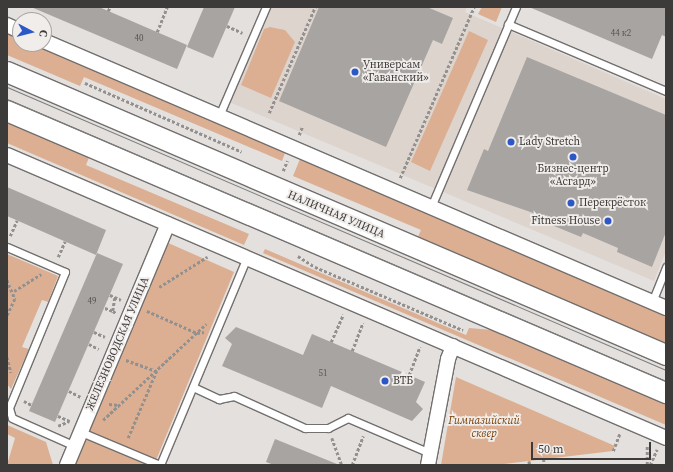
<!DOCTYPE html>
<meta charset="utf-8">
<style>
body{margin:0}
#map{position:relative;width:673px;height:472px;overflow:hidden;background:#e3e0de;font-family:"Source Serif 4",serif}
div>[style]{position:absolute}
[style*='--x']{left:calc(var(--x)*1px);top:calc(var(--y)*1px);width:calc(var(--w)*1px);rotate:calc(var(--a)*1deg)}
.built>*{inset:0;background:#ded4ce}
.green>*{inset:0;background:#dcaf92}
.building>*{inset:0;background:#a7a4a2}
.path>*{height:2.5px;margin-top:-1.25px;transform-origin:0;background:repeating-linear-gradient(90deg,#939190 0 3px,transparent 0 5px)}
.roads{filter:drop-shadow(1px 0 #726f6e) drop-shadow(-1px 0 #726f6e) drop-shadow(0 1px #726f6e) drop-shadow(0 -1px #726f6e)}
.service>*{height:7px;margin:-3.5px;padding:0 3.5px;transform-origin:3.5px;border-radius:3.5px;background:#fff}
.minor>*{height:14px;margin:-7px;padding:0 7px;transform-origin:7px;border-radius:7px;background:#fff}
.secondary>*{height:20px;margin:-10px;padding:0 10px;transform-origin:10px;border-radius:10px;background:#fff}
.tram>*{height:1px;margin:-0.5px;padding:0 0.5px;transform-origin:0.5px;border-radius:0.5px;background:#7e7d7b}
.dots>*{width:11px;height:11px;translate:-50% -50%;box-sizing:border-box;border:2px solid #f0edeb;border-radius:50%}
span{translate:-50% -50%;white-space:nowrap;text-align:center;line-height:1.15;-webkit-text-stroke:3.5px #f0edeb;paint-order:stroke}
.number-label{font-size:9px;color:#575554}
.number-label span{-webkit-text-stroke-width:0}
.poi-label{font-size:11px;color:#3c3b3a}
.left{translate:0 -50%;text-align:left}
.right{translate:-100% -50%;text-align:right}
.street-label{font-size:11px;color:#3c3b3a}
.park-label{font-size:11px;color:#773c04;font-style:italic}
.frame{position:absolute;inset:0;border:8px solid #3c3b3a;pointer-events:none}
.north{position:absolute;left:12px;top:12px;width:40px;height:40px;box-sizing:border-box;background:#f0edeb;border:1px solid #a8a6a4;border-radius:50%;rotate:97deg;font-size:11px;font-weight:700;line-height:16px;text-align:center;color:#3c3b3a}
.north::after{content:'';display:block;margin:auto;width:14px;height:18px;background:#2c58c7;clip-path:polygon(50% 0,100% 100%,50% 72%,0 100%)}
.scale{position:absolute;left:531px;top:442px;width:120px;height:18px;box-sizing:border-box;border:2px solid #3c3b3a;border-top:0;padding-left:5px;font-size:12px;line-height:14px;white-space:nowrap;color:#3c3b3a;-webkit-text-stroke:3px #f0edeb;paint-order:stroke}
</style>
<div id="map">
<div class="built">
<div style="clip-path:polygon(271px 7px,467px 7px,465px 12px,666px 99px,666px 251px,654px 281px,229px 102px)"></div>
</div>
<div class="green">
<div style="clip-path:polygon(482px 7px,502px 7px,496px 22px,478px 14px)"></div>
<div style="clip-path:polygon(270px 27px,285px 30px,295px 42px,271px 98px,241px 85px,264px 29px)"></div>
<div style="clip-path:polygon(469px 31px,488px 40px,430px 171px,411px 162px)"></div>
<div style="clip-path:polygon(7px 34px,20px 39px,20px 44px,31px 44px,285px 153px,282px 161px,84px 77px,80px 86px,7px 55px)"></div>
<div style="clip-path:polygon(7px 119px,90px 155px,86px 165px,249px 234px,244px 245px,7px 143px)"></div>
<div style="clip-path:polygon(300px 159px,666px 316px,666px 345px,417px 239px,421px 230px,293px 176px)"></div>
<div style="clip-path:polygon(166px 242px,234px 272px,154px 465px,73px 465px)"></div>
<div style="clip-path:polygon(265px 249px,466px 335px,469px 328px,505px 331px,666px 400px,666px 425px,263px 253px)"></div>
<div style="clip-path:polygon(7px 254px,58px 276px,48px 302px,42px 300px,22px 347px,29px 349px,11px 389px,7px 384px)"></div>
<div style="clip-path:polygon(456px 377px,615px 446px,613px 451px,496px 465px,441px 465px)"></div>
<div style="clip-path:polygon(7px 425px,46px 442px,53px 465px,7px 465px,15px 438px,7px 434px)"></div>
</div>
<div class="building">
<div style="clip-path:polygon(31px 7px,99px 7px,187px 45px,177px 69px)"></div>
<div style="clip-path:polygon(204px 7px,235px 7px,213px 58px,187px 47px)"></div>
<div style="clip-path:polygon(319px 7px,427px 7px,453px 18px,442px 44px,433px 40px,386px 147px,279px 101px)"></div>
<div style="clip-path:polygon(529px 7px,666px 7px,666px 37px,662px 35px,652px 59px)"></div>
<div style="clip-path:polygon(527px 57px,666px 115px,666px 232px,652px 267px,617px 252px,618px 248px,583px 233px,581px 237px,537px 219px,539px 215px,467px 190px,484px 149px,488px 151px)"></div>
<div style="clip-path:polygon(7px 187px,106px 230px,96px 255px,7px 216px)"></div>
<div style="clip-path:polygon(97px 253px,123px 264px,55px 422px,29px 411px)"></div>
<div style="clip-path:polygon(236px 327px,303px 355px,312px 334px,409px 375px,425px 382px,416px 402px,423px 409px,412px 421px,331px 386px,322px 408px,222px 366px,232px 344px,225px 338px)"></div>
<div style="clip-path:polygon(275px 439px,337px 464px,337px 465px,274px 465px,266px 462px)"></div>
</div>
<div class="path">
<div style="--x:108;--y:11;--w:4;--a:-63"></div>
<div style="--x:227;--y:26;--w:17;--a:24"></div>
<div style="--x:157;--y:32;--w:27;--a:-68"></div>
<div style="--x:85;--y:83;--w:171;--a:23.7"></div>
<div style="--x:269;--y:113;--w:116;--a:-66.5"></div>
<div style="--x:299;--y:135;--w:9;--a:-69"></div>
<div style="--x:283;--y:171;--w:11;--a:-68"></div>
<div style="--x:400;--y:178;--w:186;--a:-66.6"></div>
<div style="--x:10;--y:236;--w:17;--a:-66"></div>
<div style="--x:298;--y:256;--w:20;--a:33"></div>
<div style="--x:315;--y:267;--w:161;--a:23.1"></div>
<div style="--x:58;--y:257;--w:17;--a:-66"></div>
<div style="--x:7;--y:280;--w:21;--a:67"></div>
<div style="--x:15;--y:299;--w:19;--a:115"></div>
<div style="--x:159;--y:287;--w:57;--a:-32"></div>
<div style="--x:14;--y:291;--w:32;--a:-32"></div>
<div style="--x:110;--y:295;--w:12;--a:24"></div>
<div style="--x:115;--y:298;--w:13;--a:99"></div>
<div style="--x:113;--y:311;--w:4;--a:34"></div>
<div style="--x:105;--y:308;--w:9;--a:21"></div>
<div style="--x:147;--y:311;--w:55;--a:23.7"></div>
<div style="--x:197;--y:333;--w:7;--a:-8"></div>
<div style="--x:94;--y:332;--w:12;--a:24"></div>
<div style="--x:331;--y:342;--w:30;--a:-66"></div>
<div style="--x:89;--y:344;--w:11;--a:27"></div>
<div style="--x:352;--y:351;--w:30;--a:-69"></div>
<div style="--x:7;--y:357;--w:16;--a:75"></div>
<div style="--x:126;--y:360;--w:33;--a:20"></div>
<div style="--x:157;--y:371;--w:74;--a:113.1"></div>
<div style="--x:409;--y:375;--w:30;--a:-69"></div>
<div style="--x:69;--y:391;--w:13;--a:27"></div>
<div style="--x:24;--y:401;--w:9;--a:27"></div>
<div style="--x:109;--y:404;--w:10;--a:6"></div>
<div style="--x:58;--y:416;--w:13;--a:23"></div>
<div style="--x:103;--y:420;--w:141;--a:-43"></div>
<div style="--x:58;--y:426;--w:12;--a:-24"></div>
<div style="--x:332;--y:438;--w:29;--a:70"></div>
<div style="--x:613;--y:451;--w:19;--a:-69"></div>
<div style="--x:544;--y:459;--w:6;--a:90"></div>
<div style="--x:529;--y:461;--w:4;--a:76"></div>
<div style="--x:352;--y:465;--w:31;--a:-69"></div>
<div style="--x:647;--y:465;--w:19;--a:-90"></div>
<div style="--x:650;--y:465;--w:17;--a:-66"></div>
</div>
<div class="roads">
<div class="service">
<div style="--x:508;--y:24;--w:172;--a:23"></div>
<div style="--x:219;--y:116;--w:119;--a:-66.7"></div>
<div style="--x:431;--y:207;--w:217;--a:-67"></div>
<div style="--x:7;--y:247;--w:63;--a:23.3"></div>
<div style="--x:65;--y:272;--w:147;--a:112.4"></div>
<div style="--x:9;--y:408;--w:10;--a:73"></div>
<div style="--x:12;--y:418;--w:69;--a:24"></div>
<div style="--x:652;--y:302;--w:38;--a:-68"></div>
<div style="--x:193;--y:387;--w:29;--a:25"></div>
<div style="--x:219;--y:399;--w:15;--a:-11"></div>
<div style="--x:234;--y:396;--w:78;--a:24.3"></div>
<div style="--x:305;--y:428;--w:23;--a:0"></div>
<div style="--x:328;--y:428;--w:22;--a:-27"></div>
<div style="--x:348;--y:418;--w:89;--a:23.1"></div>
<div style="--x:81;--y:432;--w:86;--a:22.7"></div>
<div style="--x:160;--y:465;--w:225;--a:-67.3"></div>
</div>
<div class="minor">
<div style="--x:7;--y:25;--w:14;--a:25"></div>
<div style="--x:44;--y:41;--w:677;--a:23.23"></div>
<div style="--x:7;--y:155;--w:717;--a:23.24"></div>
<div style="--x:67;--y:465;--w:261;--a:-67.3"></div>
<div style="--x:428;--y:465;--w:108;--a:-79.3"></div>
<div style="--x:448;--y:359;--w:14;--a:-69"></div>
</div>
<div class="secondary">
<div style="--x:7;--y:72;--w:717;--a:23.24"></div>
<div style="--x:7;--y:111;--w:717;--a:23.17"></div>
</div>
</div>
<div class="tram">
<div style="--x:7;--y:87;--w:717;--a:23.24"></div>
<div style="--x:7;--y:99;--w:717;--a:23.17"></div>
</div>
<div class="dots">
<div style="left:355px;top:72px;background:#2c58c7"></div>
<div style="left:511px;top:142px;background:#2c58c7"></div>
<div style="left:573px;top:157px;background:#2c58c7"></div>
<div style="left:571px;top:203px;background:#2c58c7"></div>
<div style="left:608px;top:221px;background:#2c58c7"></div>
<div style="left:385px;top:381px;background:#2c58c7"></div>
</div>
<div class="number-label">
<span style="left:621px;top:33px">44 к2</span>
<span style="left:139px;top:38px">40</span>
<span style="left:92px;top:301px">49</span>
<span style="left:323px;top:373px">51</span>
</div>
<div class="poi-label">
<span class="left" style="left:363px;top:72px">Универсам<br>«Гаванский»</span>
<span class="left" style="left:519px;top:142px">Lady Stretch</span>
<span style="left:573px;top:176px">Бизнес-центр<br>«Асгард»</span>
<span class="left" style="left:579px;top:203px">Перекрёсток</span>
<span class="right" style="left:600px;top:221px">Fitness House</span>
<span class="left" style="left:393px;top:381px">ВТБ</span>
</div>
<div class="street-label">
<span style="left:336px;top:215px;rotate:23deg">НАЛИЧНАЯ УЛИЦА</span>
<span style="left:118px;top:344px;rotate:-67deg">ЖЕЛЕЗНОВОДСКАЯ УЛИЦА</span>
</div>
<div class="park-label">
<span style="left:484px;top:428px">Гимназийский<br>сквер</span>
</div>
<div class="frame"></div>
<div class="north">С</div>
<div class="scale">50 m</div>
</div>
